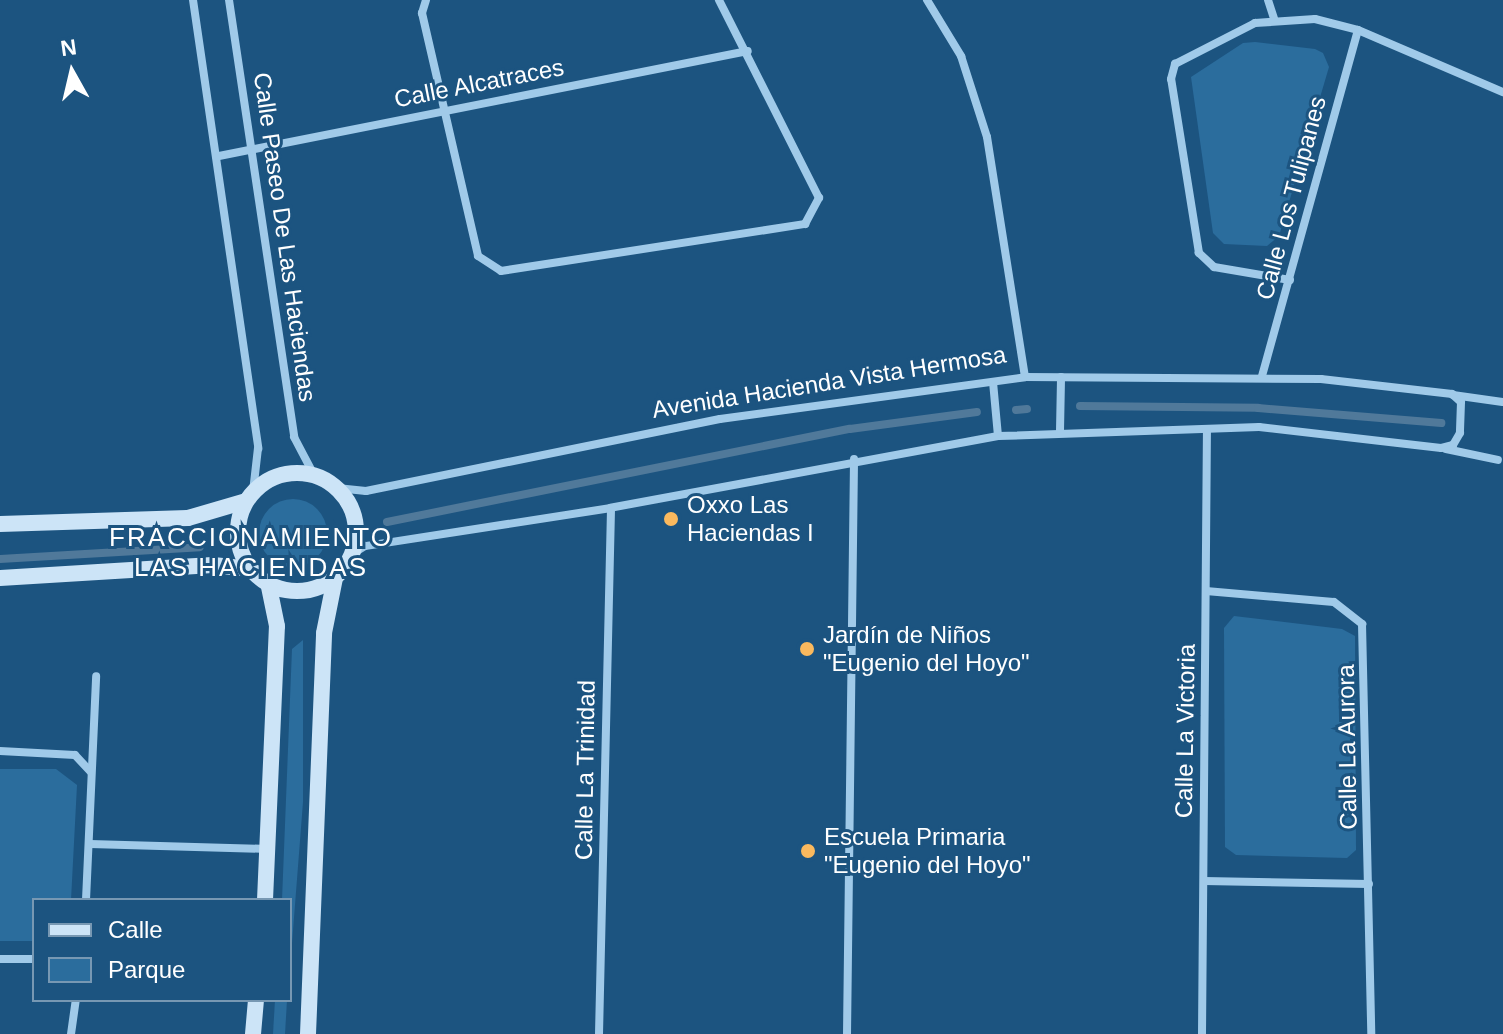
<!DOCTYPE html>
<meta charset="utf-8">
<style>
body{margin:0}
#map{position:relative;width:1503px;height:1034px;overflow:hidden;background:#1c5480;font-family:Arial,sans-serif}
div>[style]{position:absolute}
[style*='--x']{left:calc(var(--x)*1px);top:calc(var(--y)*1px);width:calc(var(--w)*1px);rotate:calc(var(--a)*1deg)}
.green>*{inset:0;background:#2b6d9d}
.round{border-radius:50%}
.stream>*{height:8px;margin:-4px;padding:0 4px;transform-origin:4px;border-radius:4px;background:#50799a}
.street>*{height:8px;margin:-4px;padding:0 4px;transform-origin:4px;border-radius:4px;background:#a0cae9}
.secondary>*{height:16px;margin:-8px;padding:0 8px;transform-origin:8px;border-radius:8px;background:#cce4f7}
.secondary>.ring{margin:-8px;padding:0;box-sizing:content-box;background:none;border:16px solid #cce4f7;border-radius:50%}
.dots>*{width:22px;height:22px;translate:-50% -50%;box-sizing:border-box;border:4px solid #1c5480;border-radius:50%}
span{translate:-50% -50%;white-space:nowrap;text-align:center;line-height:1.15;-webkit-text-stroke:6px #1c5480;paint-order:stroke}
.street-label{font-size:24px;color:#fff}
.poi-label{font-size:24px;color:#fff}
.left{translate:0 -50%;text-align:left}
.neighbourhood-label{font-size:26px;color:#fff;letter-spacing:2px}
.legend{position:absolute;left:32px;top:898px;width:260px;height:104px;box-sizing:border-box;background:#1c5480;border:2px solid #7798b3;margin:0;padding:10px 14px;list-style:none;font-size:24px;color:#fff}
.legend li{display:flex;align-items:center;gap:16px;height:40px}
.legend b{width:40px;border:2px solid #7798b3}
.north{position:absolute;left:32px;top:32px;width:80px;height:80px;-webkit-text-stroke:6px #1c5480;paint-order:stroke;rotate:352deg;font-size:22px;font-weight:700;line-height:32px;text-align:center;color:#fff}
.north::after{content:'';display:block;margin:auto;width:28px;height:36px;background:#fff;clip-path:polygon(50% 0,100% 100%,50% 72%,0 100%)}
</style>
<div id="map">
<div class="green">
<div style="clip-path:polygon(1255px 42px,1315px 49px,1323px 53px,1329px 67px,1279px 236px,1267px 246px,1224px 244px,1213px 233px,1191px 77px,1243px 43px)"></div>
<div class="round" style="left:259px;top:499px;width:68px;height:68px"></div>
<div style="clip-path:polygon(1234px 616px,1342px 629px,1355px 636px,1356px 850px,1347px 858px,1236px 855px,1225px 847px,1224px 628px)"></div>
<div style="clip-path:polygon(303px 640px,303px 802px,290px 969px,290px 900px,282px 900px,292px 649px)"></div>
<div style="clip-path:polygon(0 769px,56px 769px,77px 785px,71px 900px,34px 900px,34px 941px,0 941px)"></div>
<div style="clip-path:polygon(275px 1000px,287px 1000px,285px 1034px,273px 1034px)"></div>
</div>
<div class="stream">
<div style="--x:1080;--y:406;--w:178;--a:0.6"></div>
<div style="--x:1258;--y:408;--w:184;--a:4.7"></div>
<div style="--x:1016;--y:410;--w:11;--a:-5"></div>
<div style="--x:387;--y:522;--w:472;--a:-11.4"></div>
<div style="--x:850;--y:429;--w:128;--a:-7.6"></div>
<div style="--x:0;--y:559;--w:200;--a:-3.4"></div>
</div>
<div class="street">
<div style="--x:193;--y:0;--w:453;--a:81.7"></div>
<div style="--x:258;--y:448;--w:44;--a:96.5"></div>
<div style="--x:229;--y:0;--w:442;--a:81.5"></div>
<div style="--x:294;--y:437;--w:43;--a:62.2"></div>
<div style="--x:426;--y:0;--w:14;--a:107"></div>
<div style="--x:422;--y:13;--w:249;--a:77"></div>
<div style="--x:478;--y:256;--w:27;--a:33"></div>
<div style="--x:501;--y:271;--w:308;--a:-8.8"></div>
<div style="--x:805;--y:224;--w:30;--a:-62"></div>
<div style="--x:819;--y:198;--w:222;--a:-116.8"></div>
<div style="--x:927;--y:0;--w:66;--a:58.7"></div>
<div style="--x:961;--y:56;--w:85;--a:72.2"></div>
<div style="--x:987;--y:137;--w:243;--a:81"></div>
<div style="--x:1268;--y:0;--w:20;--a:72"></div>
<div style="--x:219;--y:156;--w:539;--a:-11.23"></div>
<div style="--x:1290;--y:280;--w:77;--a:-170.3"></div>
<div style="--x:1214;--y:267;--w:21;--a:-137"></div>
<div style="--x:1199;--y:253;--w:176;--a:-99.1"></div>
<div style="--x:1171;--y:79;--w:16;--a:-75"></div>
<div style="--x:1175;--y:64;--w:90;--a:-27.1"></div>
<div style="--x:1255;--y:23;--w:60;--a:-3.8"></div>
<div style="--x:1315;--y:19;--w:44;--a:14.3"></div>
<div style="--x:1358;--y:30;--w:158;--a:23.2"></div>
<div style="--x:1262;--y:376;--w:359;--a:-74.5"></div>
<div style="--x:993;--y:382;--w:54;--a:84.7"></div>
<div style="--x:1453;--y:395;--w:50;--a:8"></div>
<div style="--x:1060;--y:431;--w:54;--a:-88.9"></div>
<div style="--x:1446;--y:449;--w:53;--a:11.9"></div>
<div style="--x:337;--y:488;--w:29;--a:6"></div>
<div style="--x:366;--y:491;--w:361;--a:-11.5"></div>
<div style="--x:720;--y:419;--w:308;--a:-7.8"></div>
<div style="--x:1025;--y:377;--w:296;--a:0.4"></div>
<div style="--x:1321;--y:379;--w:132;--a:6.5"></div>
<div style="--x:1452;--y:394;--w:12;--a:42"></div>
<div style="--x:1461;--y:402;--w:31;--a:92"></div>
<div style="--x:1460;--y:433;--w:14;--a:120"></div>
<div style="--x:1453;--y:445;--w:12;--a:166"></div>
<div style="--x:1441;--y:448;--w:183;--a:-173.4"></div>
<div style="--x:1259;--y:427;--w:261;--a:178"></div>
<div style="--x:998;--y:436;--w:394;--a:169.5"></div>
<div style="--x:611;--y:508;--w:249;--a:171.2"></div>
<div style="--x:365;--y:546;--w:17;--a:147"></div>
<div style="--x:1206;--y:591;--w:128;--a:4.9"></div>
<div style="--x:1334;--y:602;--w:36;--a:38"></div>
<div style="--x:1362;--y:624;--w:410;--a:88.7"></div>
<div style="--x:0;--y:751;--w:75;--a:3.1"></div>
<div style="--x:75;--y:755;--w:23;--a:47"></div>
<div style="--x:90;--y:844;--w:179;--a:1.6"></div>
<div style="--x:1204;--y:881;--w:165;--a:1"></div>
<div style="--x:86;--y:900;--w:224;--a:-87.4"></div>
<div style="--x:0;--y:959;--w:34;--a:0"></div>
<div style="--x:71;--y:1034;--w:34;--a:-82"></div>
<div style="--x:599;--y:1034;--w:526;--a:-88.69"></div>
<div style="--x:847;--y:1034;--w:575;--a:-89.3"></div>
<div style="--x:1202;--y:1034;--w:605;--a:-89.53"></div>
</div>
<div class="secondary">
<div class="ring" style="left:238px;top:473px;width:102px;height:102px"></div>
<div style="--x:0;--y:524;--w:188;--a:-1.8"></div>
<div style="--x:188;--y:518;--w:60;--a:-16.3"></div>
<div style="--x:0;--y:578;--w:213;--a:-3.5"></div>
<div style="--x:213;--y:565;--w:38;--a:6"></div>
<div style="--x:265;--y:900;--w:274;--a:-87.5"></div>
<div style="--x:277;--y:626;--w:45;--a:-101.6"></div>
<div style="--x:253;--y:1034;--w:34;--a:-85"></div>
<div style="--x:308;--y:1034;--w:401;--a:-87.7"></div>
<div style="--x:324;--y:633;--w:56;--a:-78.7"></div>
</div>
<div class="dots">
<div style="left:671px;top:519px;background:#fab95e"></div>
<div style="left:807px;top:649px;background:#fab95e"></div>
<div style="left:808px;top:851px;background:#fab95e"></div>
</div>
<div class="street-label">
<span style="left:479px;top:83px;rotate:-11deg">Calle Alcatraces</span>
<span style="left:1291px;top:198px;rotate:-75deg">Calle Los Tulipanes</span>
<span style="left:285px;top:237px;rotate:82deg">Calle Paseo De Las Haciendas</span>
<span style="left:829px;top:382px;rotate:-9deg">Avenida Hacienda Vista Hermosa</span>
<span style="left:1185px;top:731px;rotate:-89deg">Calle La Victoria</span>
<span style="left:1347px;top:747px;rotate:-91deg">Calle La Aurora</span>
<span style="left:585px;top:770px;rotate:-89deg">Calle La Trinidad</span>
</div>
<div class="poi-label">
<span class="left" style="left:687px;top:519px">Oxxo Las<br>Haciendas I</span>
<span class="left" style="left:823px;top:649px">Jardín de Niños<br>"Eugenio del Hoyo"</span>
<span class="left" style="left:824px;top:851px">Escuela Primaria<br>"Eugenio del Hoyo"</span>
</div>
<div class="neighbourhood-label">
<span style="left:251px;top:553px">FRACCIONAMIENTO<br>LAS HACIENDAS</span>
</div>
<ul class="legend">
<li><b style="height:10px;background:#cce4f7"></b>Calle</li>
<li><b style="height:22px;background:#2b6d9d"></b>Parque</li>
</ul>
<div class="north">N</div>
</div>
